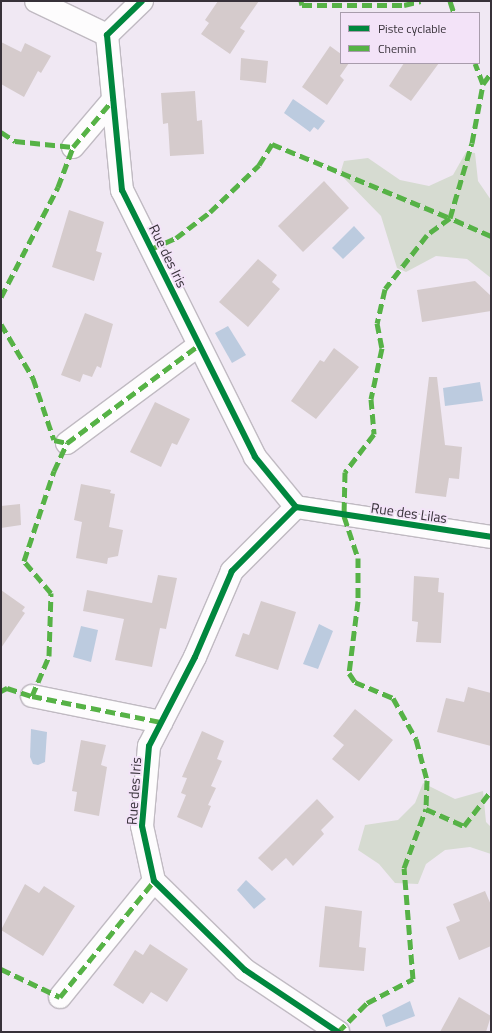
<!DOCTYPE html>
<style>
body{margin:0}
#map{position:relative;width:492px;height:1033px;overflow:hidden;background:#f0e8f3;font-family:"Titillium Web",sans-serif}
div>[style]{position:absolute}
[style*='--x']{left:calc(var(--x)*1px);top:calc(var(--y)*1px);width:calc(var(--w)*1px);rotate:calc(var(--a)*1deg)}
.green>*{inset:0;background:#d6dbd1}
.water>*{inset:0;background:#bccbdf}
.building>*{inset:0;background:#d5cbcc}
.roads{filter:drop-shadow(1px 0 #c0bac2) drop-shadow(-1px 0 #c0bac2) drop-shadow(0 1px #c0bac2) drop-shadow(0 -1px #c0bac2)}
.street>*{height:22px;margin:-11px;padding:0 11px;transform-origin:11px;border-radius:11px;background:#fdfcfd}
.quiet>*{height:5px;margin-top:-2.5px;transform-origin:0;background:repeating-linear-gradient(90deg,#56b246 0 10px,transparent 0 15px)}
.cycleway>*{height:6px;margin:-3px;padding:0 3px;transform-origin:3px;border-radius:3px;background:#00873e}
span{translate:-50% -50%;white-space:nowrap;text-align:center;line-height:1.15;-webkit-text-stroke:3.5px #f3e3f8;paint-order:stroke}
.street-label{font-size:14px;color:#373139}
.frame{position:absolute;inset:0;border:2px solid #373139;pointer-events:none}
.legend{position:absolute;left:340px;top:12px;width:140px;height:52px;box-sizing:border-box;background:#f3e3f8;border:1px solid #a89cac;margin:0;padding:5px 7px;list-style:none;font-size:12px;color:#373139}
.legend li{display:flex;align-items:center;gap:8px;height:20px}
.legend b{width:20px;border:1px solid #a89cac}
</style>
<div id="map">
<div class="green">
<div style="clip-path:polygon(466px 152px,475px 153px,478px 181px,491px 200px,491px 278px,467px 259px,436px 256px,406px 272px,397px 268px,381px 216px,340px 174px,344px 161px,368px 158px,400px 180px,429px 186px,453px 175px)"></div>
<div style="clip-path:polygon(423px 783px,455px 799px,483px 791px,486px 822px,491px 827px,491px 854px,470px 847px,445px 850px,426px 864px,418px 884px,395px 883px,379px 864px,358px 850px,365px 825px,398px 820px,415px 803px)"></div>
</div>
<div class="water">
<div style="clip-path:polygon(293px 99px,325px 121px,318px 130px,314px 127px,310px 132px,284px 113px)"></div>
<div style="clip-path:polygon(354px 226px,365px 238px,343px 259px,332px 248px)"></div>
<div style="clip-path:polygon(228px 326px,246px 355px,232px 363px,215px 333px)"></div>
<div style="clip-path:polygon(480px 382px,483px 401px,445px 406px,443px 388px)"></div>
<div style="clip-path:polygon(319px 624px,333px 631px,318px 669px,303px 664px)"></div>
<div style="clip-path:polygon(81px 626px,98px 630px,91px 662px,73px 657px)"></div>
<div style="clip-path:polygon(31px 729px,47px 732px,45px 762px,38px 765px,33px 764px,30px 757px)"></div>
<div style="clip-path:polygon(246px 880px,266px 899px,254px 909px,237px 890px)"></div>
<div style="clip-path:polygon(410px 1001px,415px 1016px,386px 1027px,382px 1015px)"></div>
</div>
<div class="building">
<div style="clip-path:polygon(218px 1px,259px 1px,240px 28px,245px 31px,230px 54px,201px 34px,209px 23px,205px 20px)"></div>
<div style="clip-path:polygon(1px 42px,21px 52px,25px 43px,51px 56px,41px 73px,38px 71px,24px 97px,1px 84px)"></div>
<div style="clip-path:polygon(330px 46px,341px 54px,341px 63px,349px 63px,340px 76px,344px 80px,327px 105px,302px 87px)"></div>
<div style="clip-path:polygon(241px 58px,268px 61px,266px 83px,240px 80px)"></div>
<div style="clip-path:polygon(404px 63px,439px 63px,411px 101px,389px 86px)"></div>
<div style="clip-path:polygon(195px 91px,197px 121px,202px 120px,204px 154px,170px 156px,168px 123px,163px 124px,161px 93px)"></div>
<div style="clip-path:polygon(324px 181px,349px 208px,303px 252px,278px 226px)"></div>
<div style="clip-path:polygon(69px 210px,104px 222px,96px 251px,102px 253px,94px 281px,52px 267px)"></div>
<div style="clip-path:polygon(258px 259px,277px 275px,272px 282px,280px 289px,248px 327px,219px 302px)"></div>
<div style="clip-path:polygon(475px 281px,490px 295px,491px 311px,422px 322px,417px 290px)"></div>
<div style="clip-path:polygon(85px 313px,113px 324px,101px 368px,97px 366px,92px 377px,83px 374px,80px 382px,61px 375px)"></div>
<div style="clip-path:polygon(334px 348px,359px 367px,316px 419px,291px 401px,320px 360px,324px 362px)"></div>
<div style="clip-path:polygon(429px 377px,437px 377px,445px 445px,462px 447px,459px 479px,449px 478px,446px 497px,415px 493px)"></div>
<div style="clip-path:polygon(155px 402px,190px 419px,177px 445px,172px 443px,161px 467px,130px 452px)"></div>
<div style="clip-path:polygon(81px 484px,111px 490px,110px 493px,115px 494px,109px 527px,123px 530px,118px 556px,108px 558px,107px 564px,76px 558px,82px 522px,74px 520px)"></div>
<div style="clip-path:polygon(20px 504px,21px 525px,1px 528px,1px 506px)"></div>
<div style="clip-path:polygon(158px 575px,177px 578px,166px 629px,160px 628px,152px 667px,115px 660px,124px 619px,83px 611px,87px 590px,152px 603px)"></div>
<div style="clip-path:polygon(414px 576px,439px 578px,438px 592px,444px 593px,441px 643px,416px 642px,418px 622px,412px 621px)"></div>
<div style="clip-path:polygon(1px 590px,25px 607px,22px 611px,25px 613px,1px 648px)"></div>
<div style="clip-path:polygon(261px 601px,296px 612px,278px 670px,235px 656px,243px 633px,249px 635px)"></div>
<div style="clip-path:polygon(468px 687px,491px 693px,491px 746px,437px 732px,446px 698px,464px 702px)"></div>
<div style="clip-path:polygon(355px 709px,393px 740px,359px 781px,332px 759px,344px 745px,333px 736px)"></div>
<div style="clip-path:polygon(202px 731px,224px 741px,217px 759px,222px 761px,211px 786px,216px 788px,208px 805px,211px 806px,202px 828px,177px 817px,186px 795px,181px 793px,187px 778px,182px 777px)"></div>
<div style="clip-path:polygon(81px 740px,106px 745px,101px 765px,107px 767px,99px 816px,74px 811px,77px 792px,72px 791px)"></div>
<div style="clip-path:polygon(317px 799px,334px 817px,321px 830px,324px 834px,293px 866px,286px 858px,272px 871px,258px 858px)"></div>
<div style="clip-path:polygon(25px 884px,39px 893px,44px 886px,75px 906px,43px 956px,1px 930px)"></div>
<div style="clip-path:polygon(485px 891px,491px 905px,491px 946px,459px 960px,446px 927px,460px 921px,453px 904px)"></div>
<div style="clip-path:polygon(325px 906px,362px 911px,359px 947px,366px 948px,364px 971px,319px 967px)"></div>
<div style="clip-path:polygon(150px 944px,188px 969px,167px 1002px,151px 992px,143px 1004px,113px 985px,135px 950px,143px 955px)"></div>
<div style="clip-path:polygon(459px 997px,491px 1016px,486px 1032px,440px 1032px)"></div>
</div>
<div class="roads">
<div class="street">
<div style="--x:36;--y:1;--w:79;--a:25.6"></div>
<div style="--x:142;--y:1;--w:49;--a:135.8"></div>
<div style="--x:107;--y:35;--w:156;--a:84.5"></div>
<div style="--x:122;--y:190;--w:298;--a:63.5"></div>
<div style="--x:255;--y:457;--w:65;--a:50.6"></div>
<div style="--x:296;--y:507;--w:197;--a:8.7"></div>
<div style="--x:73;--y:147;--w:60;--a:-49.7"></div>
<div style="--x:67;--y:443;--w:164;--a:-36.6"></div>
<div style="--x:296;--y:507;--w:91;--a:135"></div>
<div style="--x:232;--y:571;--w:94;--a:113.3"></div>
<div style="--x:195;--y:657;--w:100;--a:117.3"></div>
<div style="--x:149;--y:746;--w:80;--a:95"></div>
<div style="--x:142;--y:826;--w:56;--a:77.7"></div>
<div style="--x:154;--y:881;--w:127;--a:44.4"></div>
<div style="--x:245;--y:970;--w:112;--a:33.7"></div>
<div style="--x:32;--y:696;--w:132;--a:11.4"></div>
<div style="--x:60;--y:997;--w:149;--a:-51"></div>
</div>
</div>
<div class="quiet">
<div style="--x:301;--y:1;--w:4;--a:76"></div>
<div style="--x:302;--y:5;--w:102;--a:0"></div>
<div style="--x:404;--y:5;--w:17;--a:-13"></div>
<div style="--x:450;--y:1;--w:13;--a:72"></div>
<div style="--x:483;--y:84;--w:14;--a:-54"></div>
<div style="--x:1;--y:132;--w:17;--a:33"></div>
<div style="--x:15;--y:141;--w:58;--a:5.9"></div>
<div style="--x:491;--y:236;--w:45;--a:-156.3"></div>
<div style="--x:450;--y:218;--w:29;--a:144"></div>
<div style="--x:427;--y:235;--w:68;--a:127.9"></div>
<div style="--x:385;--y:289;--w:35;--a:103"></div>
<div style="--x:377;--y:323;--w:25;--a:79"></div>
<div style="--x:382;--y:348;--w:52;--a:102.2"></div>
<div style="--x:371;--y:399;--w:35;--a:85"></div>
<div style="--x:374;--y:434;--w:48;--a:127.3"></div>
<div style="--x:345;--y:472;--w:44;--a:91.3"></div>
<div style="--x:344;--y:516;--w:44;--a:71.6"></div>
<div style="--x:358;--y:558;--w:43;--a:90"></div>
<div style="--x:358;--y:601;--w:73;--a:97.1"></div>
<div style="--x:349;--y:673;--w:11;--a:56"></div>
<div style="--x:355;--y:682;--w:41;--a:22.8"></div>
<div style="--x:393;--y:698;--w:47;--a:60.7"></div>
<div style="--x:416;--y:739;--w:42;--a:75"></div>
<div style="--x:427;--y:780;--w:29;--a:92"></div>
<div style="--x:426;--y:809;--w:42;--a:24.1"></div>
<div style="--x:464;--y:826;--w:44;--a:-52.4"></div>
<div style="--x:151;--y:249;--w:27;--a:-24"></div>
<div style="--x:176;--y:238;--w:43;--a:-37.4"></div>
<div style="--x:210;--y:212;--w:68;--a:-43.8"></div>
<div style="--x:259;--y:165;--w:25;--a:-58"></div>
<div style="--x:272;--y:144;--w:193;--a:22.6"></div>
<div style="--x:450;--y:218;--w:78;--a:-73.7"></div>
<div style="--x:472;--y:143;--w:60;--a:-79.4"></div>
<div style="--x:483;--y:84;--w:22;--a:-111"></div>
<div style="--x:1;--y:297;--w:124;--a:-62.6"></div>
<div style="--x:58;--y:187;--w:43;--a:-69.4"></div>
<div style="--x:73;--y:147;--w:60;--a:-49.7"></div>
<div style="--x:1;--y:324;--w:63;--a:59.3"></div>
<div style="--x:33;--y:378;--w:65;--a:71.3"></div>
<div style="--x:54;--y:440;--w:13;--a:13"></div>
<div style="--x:1;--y:691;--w:7;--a:-27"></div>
<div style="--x:7;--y:688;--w:26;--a:18"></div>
<div style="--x:32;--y:696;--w:132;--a:11.4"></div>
<div style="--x:32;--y:696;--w:43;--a:-67"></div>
<div style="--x:49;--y:656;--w:63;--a:-88.2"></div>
<div style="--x:51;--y:593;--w:42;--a:-130.2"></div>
<div style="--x:24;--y:561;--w:95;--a:-71.6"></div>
<div style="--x:54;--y:471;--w:31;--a:-65"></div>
<div style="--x:67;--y:443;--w:164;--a:-36.6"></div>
<div style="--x:1;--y:969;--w:65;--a:25.4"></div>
<div style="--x:60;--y:997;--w:149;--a:-51"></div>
<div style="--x:338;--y:1032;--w:41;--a:-45"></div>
<div style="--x:367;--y:1003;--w:52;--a:-27.6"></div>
<div style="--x:413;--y:979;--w:111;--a:-94.6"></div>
<div style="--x:404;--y:868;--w:63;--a:-69.6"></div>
</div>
<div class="cycleway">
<div style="--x:142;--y:1;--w:49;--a:135.8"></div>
<div style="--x:107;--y:35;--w:156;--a:84.5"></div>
<div style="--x:122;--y:190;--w:298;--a:63.5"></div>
<div style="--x:255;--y:457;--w:65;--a:50.6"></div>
<div style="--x:296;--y:507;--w:197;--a:8.7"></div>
<div style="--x:296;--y:507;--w:91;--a:135"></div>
<div style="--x:232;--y:571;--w:94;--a:113.3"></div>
<div style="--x:195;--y:657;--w:100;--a:117.3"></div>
<div style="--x:149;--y:746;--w:80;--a:95"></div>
<div style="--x:142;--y:826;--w:56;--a:77.7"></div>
<div style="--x:154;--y:881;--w:127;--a:44.4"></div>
<div style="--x:245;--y:970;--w:112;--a:33.7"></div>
</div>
<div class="street-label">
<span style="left:168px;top:256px;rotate:64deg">Rue des Iris</span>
<span style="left:409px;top:513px;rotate:8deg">Rue des Lilas</span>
<span style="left:134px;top:791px;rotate:-86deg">Rue des Iris</span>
</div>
<div class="frame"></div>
<ul class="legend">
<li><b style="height:5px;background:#00873e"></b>Piste cyclable</li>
<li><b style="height:5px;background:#56b246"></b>Chemin</li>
</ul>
</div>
